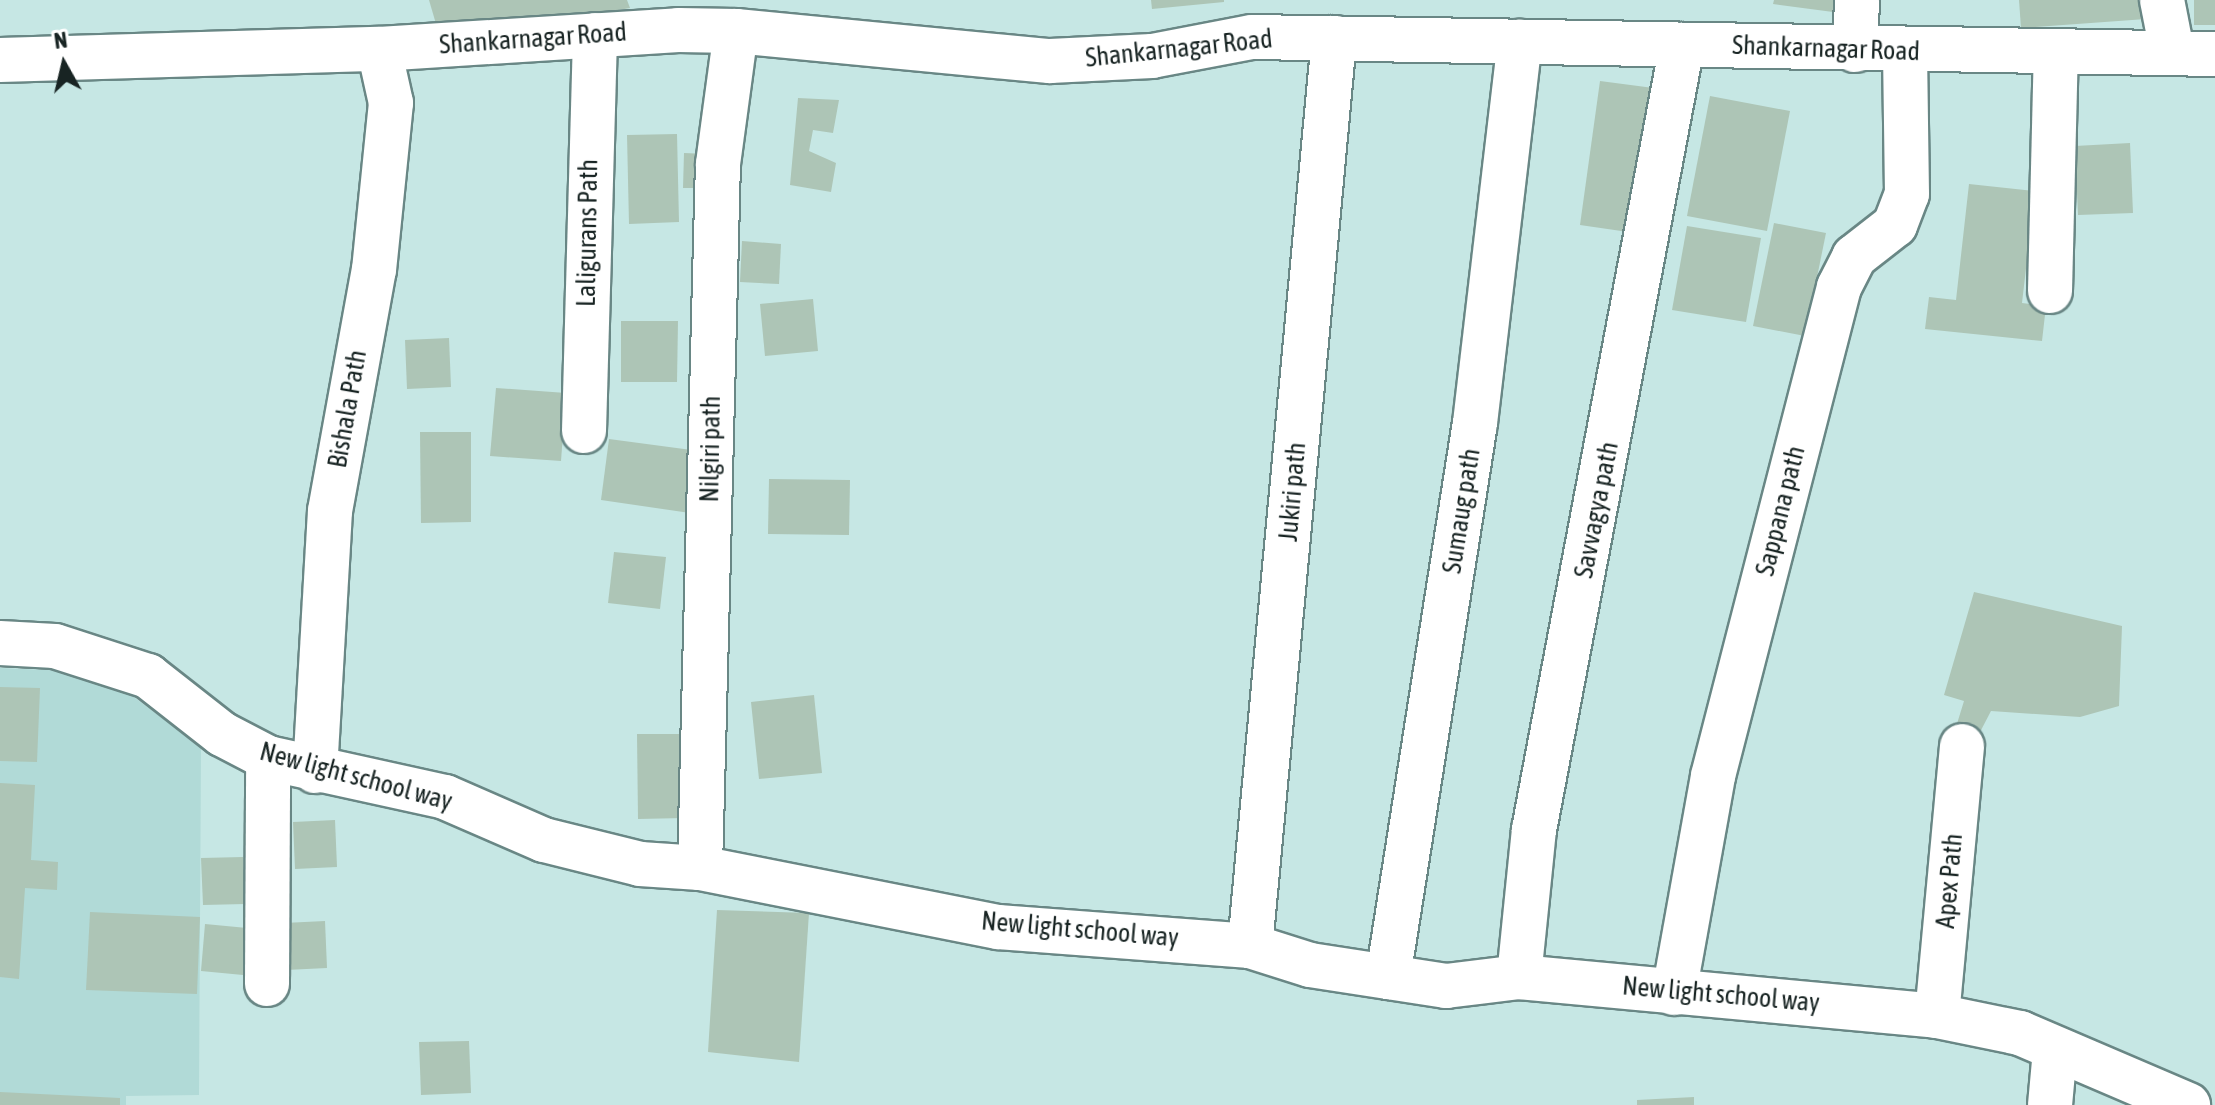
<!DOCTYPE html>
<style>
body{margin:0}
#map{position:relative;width:2215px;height:1105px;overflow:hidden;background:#c6e7e4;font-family:"Asap Condensed",sans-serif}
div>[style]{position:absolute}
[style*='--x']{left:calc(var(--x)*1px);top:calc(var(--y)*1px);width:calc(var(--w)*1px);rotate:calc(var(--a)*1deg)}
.built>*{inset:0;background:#b1dad7}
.building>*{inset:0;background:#adc5b6}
.roads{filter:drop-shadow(2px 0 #698785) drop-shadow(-2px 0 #698785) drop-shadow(0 2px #698785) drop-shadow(0 -2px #698785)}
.minor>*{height:44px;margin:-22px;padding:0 22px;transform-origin:22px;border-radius:22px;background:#fff}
span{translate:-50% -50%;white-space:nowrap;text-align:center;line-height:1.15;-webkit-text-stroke:6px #fff;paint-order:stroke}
.street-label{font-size:26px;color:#182423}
.north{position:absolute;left:24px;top:24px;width:80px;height:80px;-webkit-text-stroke:6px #fff;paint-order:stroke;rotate:352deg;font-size:22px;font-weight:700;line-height:32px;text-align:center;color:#182423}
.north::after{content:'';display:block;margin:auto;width:28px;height:36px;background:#182423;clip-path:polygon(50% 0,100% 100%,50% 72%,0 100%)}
</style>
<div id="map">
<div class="built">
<div style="clip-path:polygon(0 668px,71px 671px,123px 689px,201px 747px,199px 1095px,126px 1096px,126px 1105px,0 1105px)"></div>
</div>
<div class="building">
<div style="clip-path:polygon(429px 0,627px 0,630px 8px,441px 41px)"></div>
<div style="clip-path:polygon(1151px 0,1224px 0,1224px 2px,1152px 9px)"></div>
<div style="clip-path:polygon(1774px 0,1834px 0,1833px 12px,1773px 4px)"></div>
<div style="clip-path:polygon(2019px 0,2145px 0,2146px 19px,2021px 28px)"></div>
<div style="clip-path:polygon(2194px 0,2215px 0,2215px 25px,2194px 25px)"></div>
<div style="clip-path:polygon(1600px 81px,1661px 89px,1642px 234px,1580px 225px)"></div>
<div style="clip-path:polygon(1710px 96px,1790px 111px,1767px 231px,1687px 216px)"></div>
<div style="clip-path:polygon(798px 98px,839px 100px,833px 133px,813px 130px,809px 151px,836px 163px,831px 192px,790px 185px)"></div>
<div style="clip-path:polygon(677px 134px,679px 222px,629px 224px,627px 135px)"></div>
<div style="clip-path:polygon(2130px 143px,2133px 213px,2078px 215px,2075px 146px)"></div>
<div style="clip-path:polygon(684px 153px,708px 154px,707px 188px,683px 188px)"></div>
<div style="clip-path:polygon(1969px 184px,2035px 191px,2022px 303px,2046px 306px,2042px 341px,1925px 329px,1929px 297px,1956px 300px)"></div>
<div style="clip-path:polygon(1774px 223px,1826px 233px,1805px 336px,1753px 326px)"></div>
<div style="clip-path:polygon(1687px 226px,1761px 238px,1746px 322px,1672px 310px)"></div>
<div style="clip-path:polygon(742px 241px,781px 244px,779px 284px,740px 282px)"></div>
<div style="clip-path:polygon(813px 299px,818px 351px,765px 356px,760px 304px)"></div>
<div style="clip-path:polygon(621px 321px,678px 321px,677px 382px,621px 382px)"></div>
<div style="clip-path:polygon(449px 338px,451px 387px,407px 389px,405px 340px)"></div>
<div style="clip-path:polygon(496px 388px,566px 393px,561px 461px,490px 456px)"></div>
<div style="clip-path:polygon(420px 432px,471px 432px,471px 522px,421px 523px)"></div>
<div style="clip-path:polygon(609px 439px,699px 451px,690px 513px,601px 500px)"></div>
<div style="clip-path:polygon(769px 479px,850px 480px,849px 535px,768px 534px)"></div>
<div style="clip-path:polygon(614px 552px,666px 557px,660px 609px,608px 603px)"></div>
<div style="clip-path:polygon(1974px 592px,2122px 626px,2119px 706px,2080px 717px,1991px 711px,1979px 734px,1956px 727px,1964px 701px,1944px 695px)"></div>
<div style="clip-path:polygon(0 687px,40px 688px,37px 762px,0 761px)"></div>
<div style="clip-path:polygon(814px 695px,822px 773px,759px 779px,751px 702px)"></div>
<div style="clip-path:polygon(637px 734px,683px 734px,684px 818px,638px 819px)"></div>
<div style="clip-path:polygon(0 783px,35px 785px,31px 860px,58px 862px,57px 890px,25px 888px,19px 979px,0 977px)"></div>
<div style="clip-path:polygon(335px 820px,337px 867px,295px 869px,293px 822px)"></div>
<div style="clip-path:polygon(243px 857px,245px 904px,203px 905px,201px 858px)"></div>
<div style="clip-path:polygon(717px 910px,809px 913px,799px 1062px,708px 1052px)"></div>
<div style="clip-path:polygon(90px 912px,200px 917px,197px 994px,86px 990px)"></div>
<div style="clip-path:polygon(325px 921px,327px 968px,286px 970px,284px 923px)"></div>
<div style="clip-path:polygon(205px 924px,247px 928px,243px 975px,201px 971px)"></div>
<div style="clip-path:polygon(469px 1041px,471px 1093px,421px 1095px,419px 1042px)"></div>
<div style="clip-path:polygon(0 1092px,120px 1098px,120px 1105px,0 1105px)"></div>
<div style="clip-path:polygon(1694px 1097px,1694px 1105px,1637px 1105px,1637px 1100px)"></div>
</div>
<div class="roads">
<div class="minor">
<div style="--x:2162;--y:0;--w:52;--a:78.9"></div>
<div style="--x:1855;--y:50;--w:50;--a:-87.7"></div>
<div style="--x:0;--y:60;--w:379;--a:-1.7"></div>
<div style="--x:379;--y:49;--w:300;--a:-3.6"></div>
<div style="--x:678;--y:30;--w:58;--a:1"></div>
<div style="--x:736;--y:31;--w:315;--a:5.5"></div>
<div style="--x:1050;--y:61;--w:102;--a:-2.8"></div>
<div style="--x:1152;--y:56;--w:102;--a:-10.8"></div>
<div style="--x:1252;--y:37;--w:963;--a:1.01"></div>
<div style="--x:2050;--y:291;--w:238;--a:-88.6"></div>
<div style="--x:584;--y:431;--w:396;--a:-88.4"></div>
<div style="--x:0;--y:643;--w:55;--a:3.1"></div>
<div style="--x:55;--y:646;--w:98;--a:17.9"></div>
<div style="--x:148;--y:676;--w:94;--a:38.1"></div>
<div style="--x:222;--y:734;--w:52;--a:27.6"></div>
<div style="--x:268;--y:758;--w:181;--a:12.4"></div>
<div style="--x:445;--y:797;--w:108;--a:23.5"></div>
<div style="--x:544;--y:840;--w:99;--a:14"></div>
<div style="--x:640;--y:864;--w:60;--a:3.8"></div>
<div style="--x:700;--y:868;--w:304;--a:11.2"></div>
<div style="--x:998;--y:927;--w:253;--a:4.3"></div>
<div style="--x:1250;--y:946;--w:63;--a:17.6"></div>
<div style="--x:1310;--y:965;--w:138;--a:8.8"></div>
<div style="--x:1446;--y:986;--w:74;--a:-7"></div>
<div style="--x:1519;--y:977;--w:420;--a:5.3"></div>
<div style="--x:1937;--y:1016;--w:85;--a:11.6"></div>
<div style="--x:2020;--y:1033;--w:183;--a:23.2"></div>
<div style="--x:315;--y:771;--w:260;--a:-86.7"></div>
<div style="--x:330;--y:511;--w:245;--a:-79.7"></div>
<div style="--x:374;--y:270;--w:168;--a:-84.2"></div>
<div style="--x:391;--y:103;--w:55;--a:-102.5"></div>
<div style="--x:700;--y:868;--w:704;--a:-88.54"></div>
<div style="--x:718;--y:164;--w:134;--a:-82.3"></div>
<div style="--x:1250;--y:946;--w:912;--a:-84.71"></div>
<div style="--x:1388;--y:977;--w:561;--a:-81.08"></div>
<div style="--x:1475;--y:423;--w:384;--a:-83.3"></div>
<div style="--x:1519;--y:977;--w:148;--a:-84.2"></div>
<div style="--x:1534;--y:830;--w:799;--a:-79.32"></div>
<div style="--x:267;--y:984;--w:226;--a:-89.7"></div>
<div style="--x:1674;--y:993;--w:220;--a:-79.8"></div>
<div style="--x:1713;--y:776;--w:505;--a:-75.55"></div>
<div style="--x:1839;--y:287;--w:34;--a:-63"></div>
<div style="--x:1854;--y:257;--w:52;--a:-38"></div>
<div style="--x:1895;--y:225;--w:33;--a:-69"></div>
<div style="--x:1907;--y:194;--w:143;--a:-90.8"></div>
<div style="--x:1937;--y:1016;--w:271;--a:-84.7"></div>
<div style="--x:2050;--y:1105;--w:55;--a:-84.8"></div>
</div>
</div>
<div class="street-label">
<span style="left:533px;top:39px;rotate:-4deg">Shankarnagar Road</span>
<span style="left:1179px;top:49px;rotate:-6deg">Shankarnagar Road</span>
<span style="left:1826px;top:49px;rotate:2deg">Shankarnagar Road</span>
<span style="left:588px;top:233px;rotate:-89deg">Laligurans Path</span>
<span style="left:348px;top:409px;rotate:-80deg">Bishala Path</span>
<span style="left:711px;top:449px;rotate:-89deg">Nilgiri path</span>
<span style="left:1293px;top:492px;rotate:-85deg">Jukiri path</span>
<span style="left:1597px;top:510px;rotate:-79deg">Savvagya path</span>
<span style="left:1462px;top:511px;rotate:-81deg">Sumaug path</span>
<span style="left:1781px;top:511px;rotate:-76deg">Sappana path</span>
<span style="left:356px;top:777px;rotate:15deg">New light school way</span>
<span style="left:1950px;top:881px;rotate:-85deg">Apex Path</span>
<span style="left:1080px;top:930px;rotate:5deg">New light school way</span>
<span style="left:1721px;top:995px;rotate:5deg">New light school way</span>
</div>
<div class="north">N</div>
</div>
